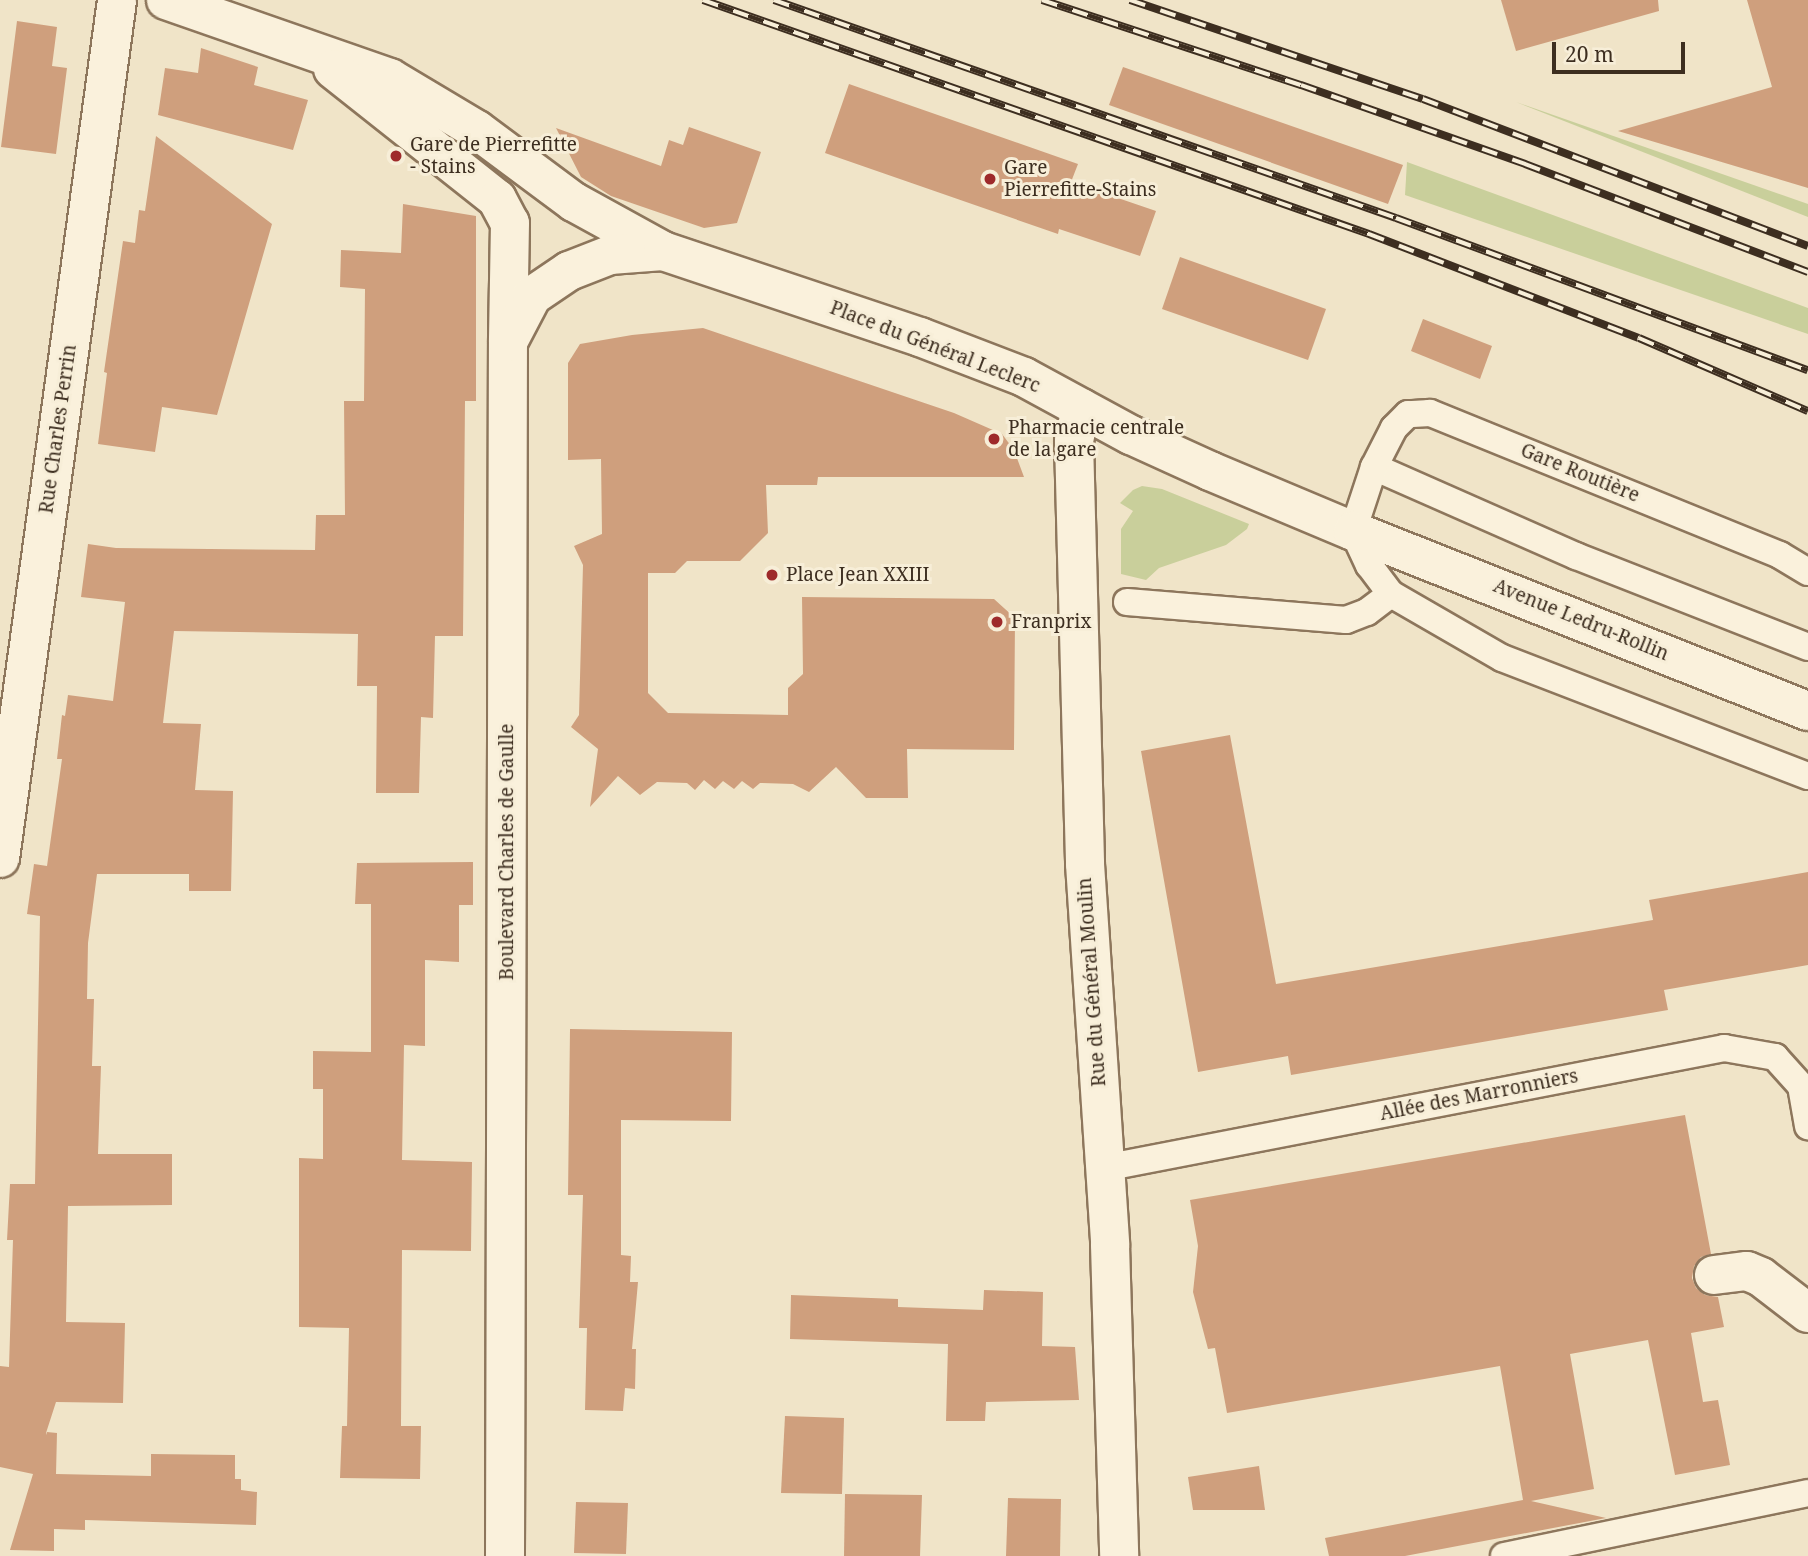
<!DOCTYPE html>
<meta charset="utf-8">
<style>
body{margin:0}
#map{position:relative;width:1808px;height:1556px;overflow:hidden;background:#f0e4c8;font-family:"Noto Serif",serif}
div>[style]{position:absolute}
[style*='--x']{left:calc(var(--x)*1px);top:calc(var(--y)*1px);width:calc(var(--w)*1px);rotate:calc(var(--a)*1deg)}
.green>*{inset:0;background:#c9cf9b}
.building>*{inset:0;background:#cf9f7d}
.roads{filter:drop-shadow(2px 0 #8d765c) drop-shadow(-2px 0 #8d765c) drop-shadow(0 2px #8d765c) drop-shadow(0 -2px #8d765c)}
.lane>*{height:26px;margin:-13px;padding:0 13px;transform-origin:13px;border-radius:13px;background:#faf1dc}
.street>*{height:38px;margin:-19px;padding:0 19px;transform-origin:19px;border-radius:19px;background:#faf1dc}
.secondary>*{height:38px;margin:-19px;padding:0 19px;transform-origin:19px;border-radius:19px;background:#faf1dc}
.rail>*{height:8px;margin-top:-4px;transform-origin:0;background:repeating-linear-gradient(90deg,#f7eed8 0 16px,#3d2e20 0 32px);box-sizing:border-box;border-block:2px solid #3d2e20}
.dots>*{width:19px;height:19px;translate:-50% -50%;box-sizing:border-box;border:4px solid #f7eed8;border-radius:50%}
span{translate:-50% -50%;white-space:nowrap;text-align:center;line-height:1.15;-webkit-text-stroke:6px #f7eed8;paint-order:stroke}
.poi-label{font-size:19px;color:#3d2e20}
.left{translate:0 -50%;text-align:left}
.street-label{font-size:19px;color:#3d2e20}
.scale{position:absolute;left:1552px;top:42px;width:133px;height:32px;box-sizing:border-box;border:4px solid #3d2e20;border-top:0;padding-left:9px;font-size:21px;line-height:24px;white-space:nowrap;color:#3d2e20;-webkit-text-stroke:5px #f7eed8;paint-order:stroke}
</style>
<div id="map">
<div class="green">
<div style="clip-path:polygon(1516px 102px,1808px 204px,1808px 217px)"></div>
<div style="clip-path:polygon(1407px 162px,1808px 308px,1808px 334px,1405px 195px)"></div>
<div style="clip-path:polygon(1142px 486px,1162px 489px,1249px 524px,1247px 529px,1226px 545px,1159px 568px,1146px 580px,1121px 574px,1121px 529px,1133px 511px,1120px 503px,1133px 490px)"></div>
</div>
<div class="building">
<div style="clip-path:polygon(1501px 0,1658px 0,1659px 11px,1516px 51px)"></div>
<div style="clip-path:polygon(1747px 0,1808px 0,1808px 188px,1618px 131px,1772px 87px)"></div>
<div style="clip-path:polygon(17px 21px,57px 27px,52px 66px,67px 68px,56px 154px,1px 147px)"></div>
<div style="clip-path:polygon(201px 48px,258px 67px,254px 85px,308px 100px,293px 150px,158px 115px,165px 68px,198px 73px)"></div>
<div style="clip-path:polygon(1123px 67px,1403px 165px,1388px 204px,1109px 105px)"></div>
<div style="clip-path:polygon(849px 84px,1078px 164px,1071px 182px,1156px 211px,1140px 256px,1059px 229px,1058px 234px,825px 153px)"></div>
<div style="clip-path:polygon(689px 127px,761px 152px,737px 223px,704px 228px,611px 196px,581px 177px,556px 128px,661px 166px,669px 140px,683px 145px)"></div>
<div style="clip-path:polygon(156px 136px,272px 224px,217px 415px,162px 407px,155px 452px,98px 444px,107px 373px,104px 372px,123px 241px,135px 243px,139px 210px,145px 211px)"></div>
<div style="clip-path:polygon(403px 204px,476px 216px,476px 401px,465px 401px,463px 636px,435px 636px,433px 718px,421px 717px,419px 793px,376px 793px,377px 686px,357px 686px,358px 634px,174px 631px,163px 723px,201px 724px,195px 790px,233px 791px,231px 891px,189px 891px,189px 874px,97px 874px,88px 943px,87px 999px,94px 999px,92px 1066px,101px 1066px,98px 1154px,172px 1154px,172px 1205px,68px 1206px,66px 1322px,125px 1323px,123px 1403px,56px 1402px,46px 1433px,46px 1435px,47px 1432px,57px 1433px,56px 1474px,151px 1476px,151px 1454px,235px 1455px,235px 1479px,241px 1479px,241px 1490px,257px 1492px,256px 1525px,85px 1520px,85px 1530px,54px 1529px,54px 1551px,10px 1550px,33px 1474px,0 1467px,0 1366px,9px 1367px,13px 1240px,7px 1240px,10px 1184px,35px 1184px,40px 916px,27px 914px,34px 864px,47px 866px,62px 759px,57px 759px,62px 715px,65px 716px,68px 695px,113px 701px,125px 602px,81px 597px,88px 544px,116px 548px,315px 550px,316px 515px,345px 515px,344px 401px,364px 401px,365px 289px,340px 287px,341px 250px,401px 253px)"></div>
<div style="clip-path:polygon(1180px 257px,1326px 309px,1308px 360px,1162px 309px)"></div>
<div style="clip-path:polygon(1423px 319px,1492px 346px,1480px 379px,1411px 351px)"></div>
<div style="clip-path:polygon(703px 328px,954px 413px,1002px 434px,1014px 450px,1024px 477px,818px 477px,817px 485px,766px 485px,768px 533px,740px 561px,687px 561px,675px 573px,648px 573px,648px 693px,668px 713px,788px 715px,788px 688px,803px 674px,802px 597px,994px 599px,1015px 618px,1014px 750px,907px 749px,908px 798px,866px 798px,836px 767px,809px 792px,793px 784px,760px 783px,753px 789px,742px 781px,734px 789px,723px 781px,715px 789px,704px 780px,695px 790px,687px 783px,657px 782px,640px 795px,618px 776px,590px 807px,598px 749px,571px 727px,579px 715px,583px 565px,574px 546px,602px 534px,601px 459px,568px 460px,568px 363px,580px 344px,632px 335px)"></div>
<div style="clip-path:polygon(1230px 735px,1276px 984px,1653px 920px,1649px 900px,1808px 872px,1808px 965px,1664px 990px,1668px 1010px,1291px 1075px,1288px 1056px,1198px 1072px,1141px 751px)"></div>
<div style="clip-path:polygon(473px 862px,473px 905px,459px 905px,459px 962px,425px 960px,425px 1046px,404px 1045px,402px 1160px,472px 1162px,471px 1251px,402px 1250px,401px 1426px,421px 1426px,420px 1479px,340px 1478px,342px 1426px,347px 1426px,349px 1328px,299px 1327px,299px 1158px,323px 1159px,323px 1089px,313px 1089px,313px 1051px,371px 1052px,371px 904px,355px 904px,357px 863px)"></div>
<div style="clip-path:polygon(570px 1029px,732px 1032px,731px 1121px,621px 1120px,621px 1255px,631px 1256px,630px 1282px,638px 1282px,632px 1349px,636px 1349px,635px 1389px,625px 1388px,623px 1411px,585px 1410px,587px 1328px,579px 1328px,583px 1195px,568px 1195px)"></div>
<div style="clip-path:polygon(1685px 1115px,1711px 1254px,1701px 1257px,1694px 1266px,1692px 1278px,1696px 1288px,1705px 1295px,1718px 1297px,1724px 1327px,1691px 1333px,1703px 1402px,1718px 1400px,1730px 1465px,1675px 1475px,1648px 1340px,1570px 1354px,1594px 1489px,1531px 1501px,1606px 1518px,1405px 1556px,1329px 1556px,1325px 1538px,1523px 1500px,1500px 1366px,1227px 1413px,1215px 1348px,1208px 1349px,1193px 1292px,1198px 1246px,1190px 1200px)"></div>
<div style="clip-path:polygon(984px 1290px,1043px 1292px,1042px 1346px,1075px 1347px,1079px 1400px,986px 1402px,985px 1421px,946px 1421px,948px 1344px,790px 1339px,791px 1295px,898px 1299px,898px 1307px,983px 1310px)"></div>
<div style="clip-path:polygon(785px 1416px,844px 1418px,842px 1494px,781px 1493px)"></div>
<div style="clip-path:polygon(1259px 1466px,1265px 1510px,1193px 1510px,1188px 1477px)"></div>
<div style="clip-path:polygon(845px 1494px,922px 1495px,920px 1556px,844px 1556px)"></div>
<div style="clip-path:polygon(1008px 1498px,1061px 1499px,1060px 1556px,1006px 1556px)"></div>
<div style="clip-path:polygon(576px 1502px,628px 1503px,626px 1554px,574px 1553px)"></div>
</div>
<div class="roads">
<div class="lane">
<div style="--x:1374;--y:467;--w:221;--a:23.8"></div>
<div style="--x:1576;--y:556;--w:249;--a:21.4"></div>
<div style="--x:1808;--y:572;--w:33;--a:-149"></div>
<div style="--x:1780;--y:555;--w:378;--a:-157.9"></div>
<div style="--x:1430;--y:413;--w:22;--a:177"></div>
<div style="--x:1408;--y:414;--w:20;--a:135"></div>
<div style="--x:1394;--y:428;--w:44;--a:117.1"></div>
<div style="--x:1374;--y:467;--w:67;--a:108.2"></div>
<div style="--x:1353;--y:531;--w:38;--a:65"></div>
<div style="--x:1369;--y:565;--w:36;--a:53"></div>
<div style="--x:1391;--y:594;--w:128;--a:30"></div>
<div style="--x:1502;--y:658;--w:328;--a:21.1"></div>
<div style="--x:1127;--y:602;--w:220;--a:4.7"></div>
<div style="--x:1346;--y:620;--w:22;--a:-21"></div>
<div style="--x:1367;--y:612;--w:30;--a:-37"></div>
<div style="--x:1104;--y:1168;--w:632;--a:-10.95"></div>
<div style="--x:1724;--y:1048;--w:52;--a:10"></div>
<div style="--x:1775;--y:1057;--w:39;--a:48"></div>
<div style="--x:1801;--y:1086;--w:41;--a:80.1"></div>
<div style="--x:1504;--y:1556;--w:310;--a:-11.7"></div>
</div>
<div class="street">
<div style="--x:166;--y:0;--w:237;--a:19.2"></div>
<div style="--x:390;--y:78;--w:101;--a:30.9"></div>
<div style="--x:477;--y:130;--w:121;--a:36.6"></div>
<div style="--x:574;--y:202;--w:102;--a:28.8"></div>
<div style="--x:333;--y:69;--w:209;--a:38.4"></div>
<div style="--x:497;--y:199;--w:27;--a:62"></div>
<div style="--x:510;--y:223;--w:119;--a:91"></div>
<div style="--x:1081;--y:408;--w:34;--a:102"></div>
<div style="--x:1074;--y:441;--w:423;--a:88.5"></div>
<div style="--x:1085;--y:864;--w:382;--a:86.2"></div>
<div style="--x:1110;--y:1245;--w:311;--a:88.3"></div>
<div style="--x:0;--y:858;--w:866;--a:-82.23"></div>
<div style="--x:1714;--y:1275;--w:33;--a:-7"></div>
<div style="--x:1747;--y:1271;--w:15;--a:23"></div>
<div style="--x:1761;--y:1277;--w:59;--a:37.5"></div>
</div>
<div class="secondary">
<div style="--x:505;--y:1556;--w:1214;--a:-89.86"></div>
<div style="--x:508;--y:342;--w:52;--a:-62.4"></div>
<div style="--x:532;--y:296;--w:45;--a:-34"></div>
<div style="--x:569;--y:271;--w:44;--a:-21.3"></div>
<div style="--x:610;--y:255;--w:53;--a:-4.3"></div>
<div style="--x:663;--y:251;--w:271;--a:18.5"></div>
<div style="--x:920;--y:337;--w:111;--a:21"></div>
<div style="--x:1024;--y:377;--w:122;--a:28.5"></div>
<div style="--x:1131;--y:435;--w:87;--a:24.5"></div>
<div style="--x:1210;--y:471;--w:155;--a:22.8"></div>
<div style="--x:1353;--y:531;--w:489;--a:21.6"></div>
</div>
</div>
<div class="rail">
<div style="--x:703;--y:0;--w:706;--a:19.36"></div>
<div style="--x:1369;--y:234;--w:289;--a:21.1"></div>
<div style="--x:1639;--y:338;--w:184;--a:23.4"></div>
<div style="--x:774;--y:0;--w:659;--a:19.31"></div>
<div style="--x:1396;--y:218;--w:439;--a:20.3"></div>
<div style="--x:1042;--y:0;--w:273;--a:18.2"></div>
<div style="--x:1301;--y:85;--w:238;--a:19.4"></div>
<div style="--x:1525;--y:164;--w:303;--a:20.9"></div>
<div style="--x:1130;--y:0;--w:309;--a:18.7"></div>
<div style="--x:1423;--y:99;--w:412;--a:20.9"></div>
</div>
<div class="dots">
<div style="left:396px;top:156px;background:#9e2a2b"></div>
<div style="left:990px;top:179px;background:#9e2a2b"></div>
<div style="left:994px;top:439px;background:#9e2a2b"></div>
<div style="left:772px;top:575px;background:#9e2a2b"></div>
<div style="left:997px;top:622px;background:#9e2a2b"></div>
</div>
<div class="poi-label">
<span class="left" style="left:410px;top:156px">Gare de Pierrefitte<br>- Stains</span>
<span class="left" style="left:1004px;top:179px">Gare<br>Pierrefitte-Stains</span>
<span class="left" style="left:1008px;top:439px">Pharmacie centrale<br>de la gare</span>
<span class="left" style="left:786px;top:575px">Place Jean XXIII</span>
<span class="left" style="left:1011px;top:622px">Franprix</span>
</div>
<div class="street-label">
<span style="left:935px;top:347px;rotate:21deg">Place du Général Leclerc</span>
<span style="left:58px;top:429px;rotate:-82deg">Rue Charles Perrin</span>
<span style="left:1580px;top:473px;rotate:22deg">Gare Routière</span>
<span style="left:1581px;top:620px;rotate:22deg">Avenue Ledru-Rollin</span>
<span style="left:507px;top:852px;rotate:-90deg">Boulevard Charles de Gaulle</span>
<span style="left:1092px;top:982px;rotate:-94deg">Rue du Général Moulin</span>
<span style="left:1479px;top:1095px;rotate:-11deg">Allée des Marronniers</span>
</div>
<div class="scale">20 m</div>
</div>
